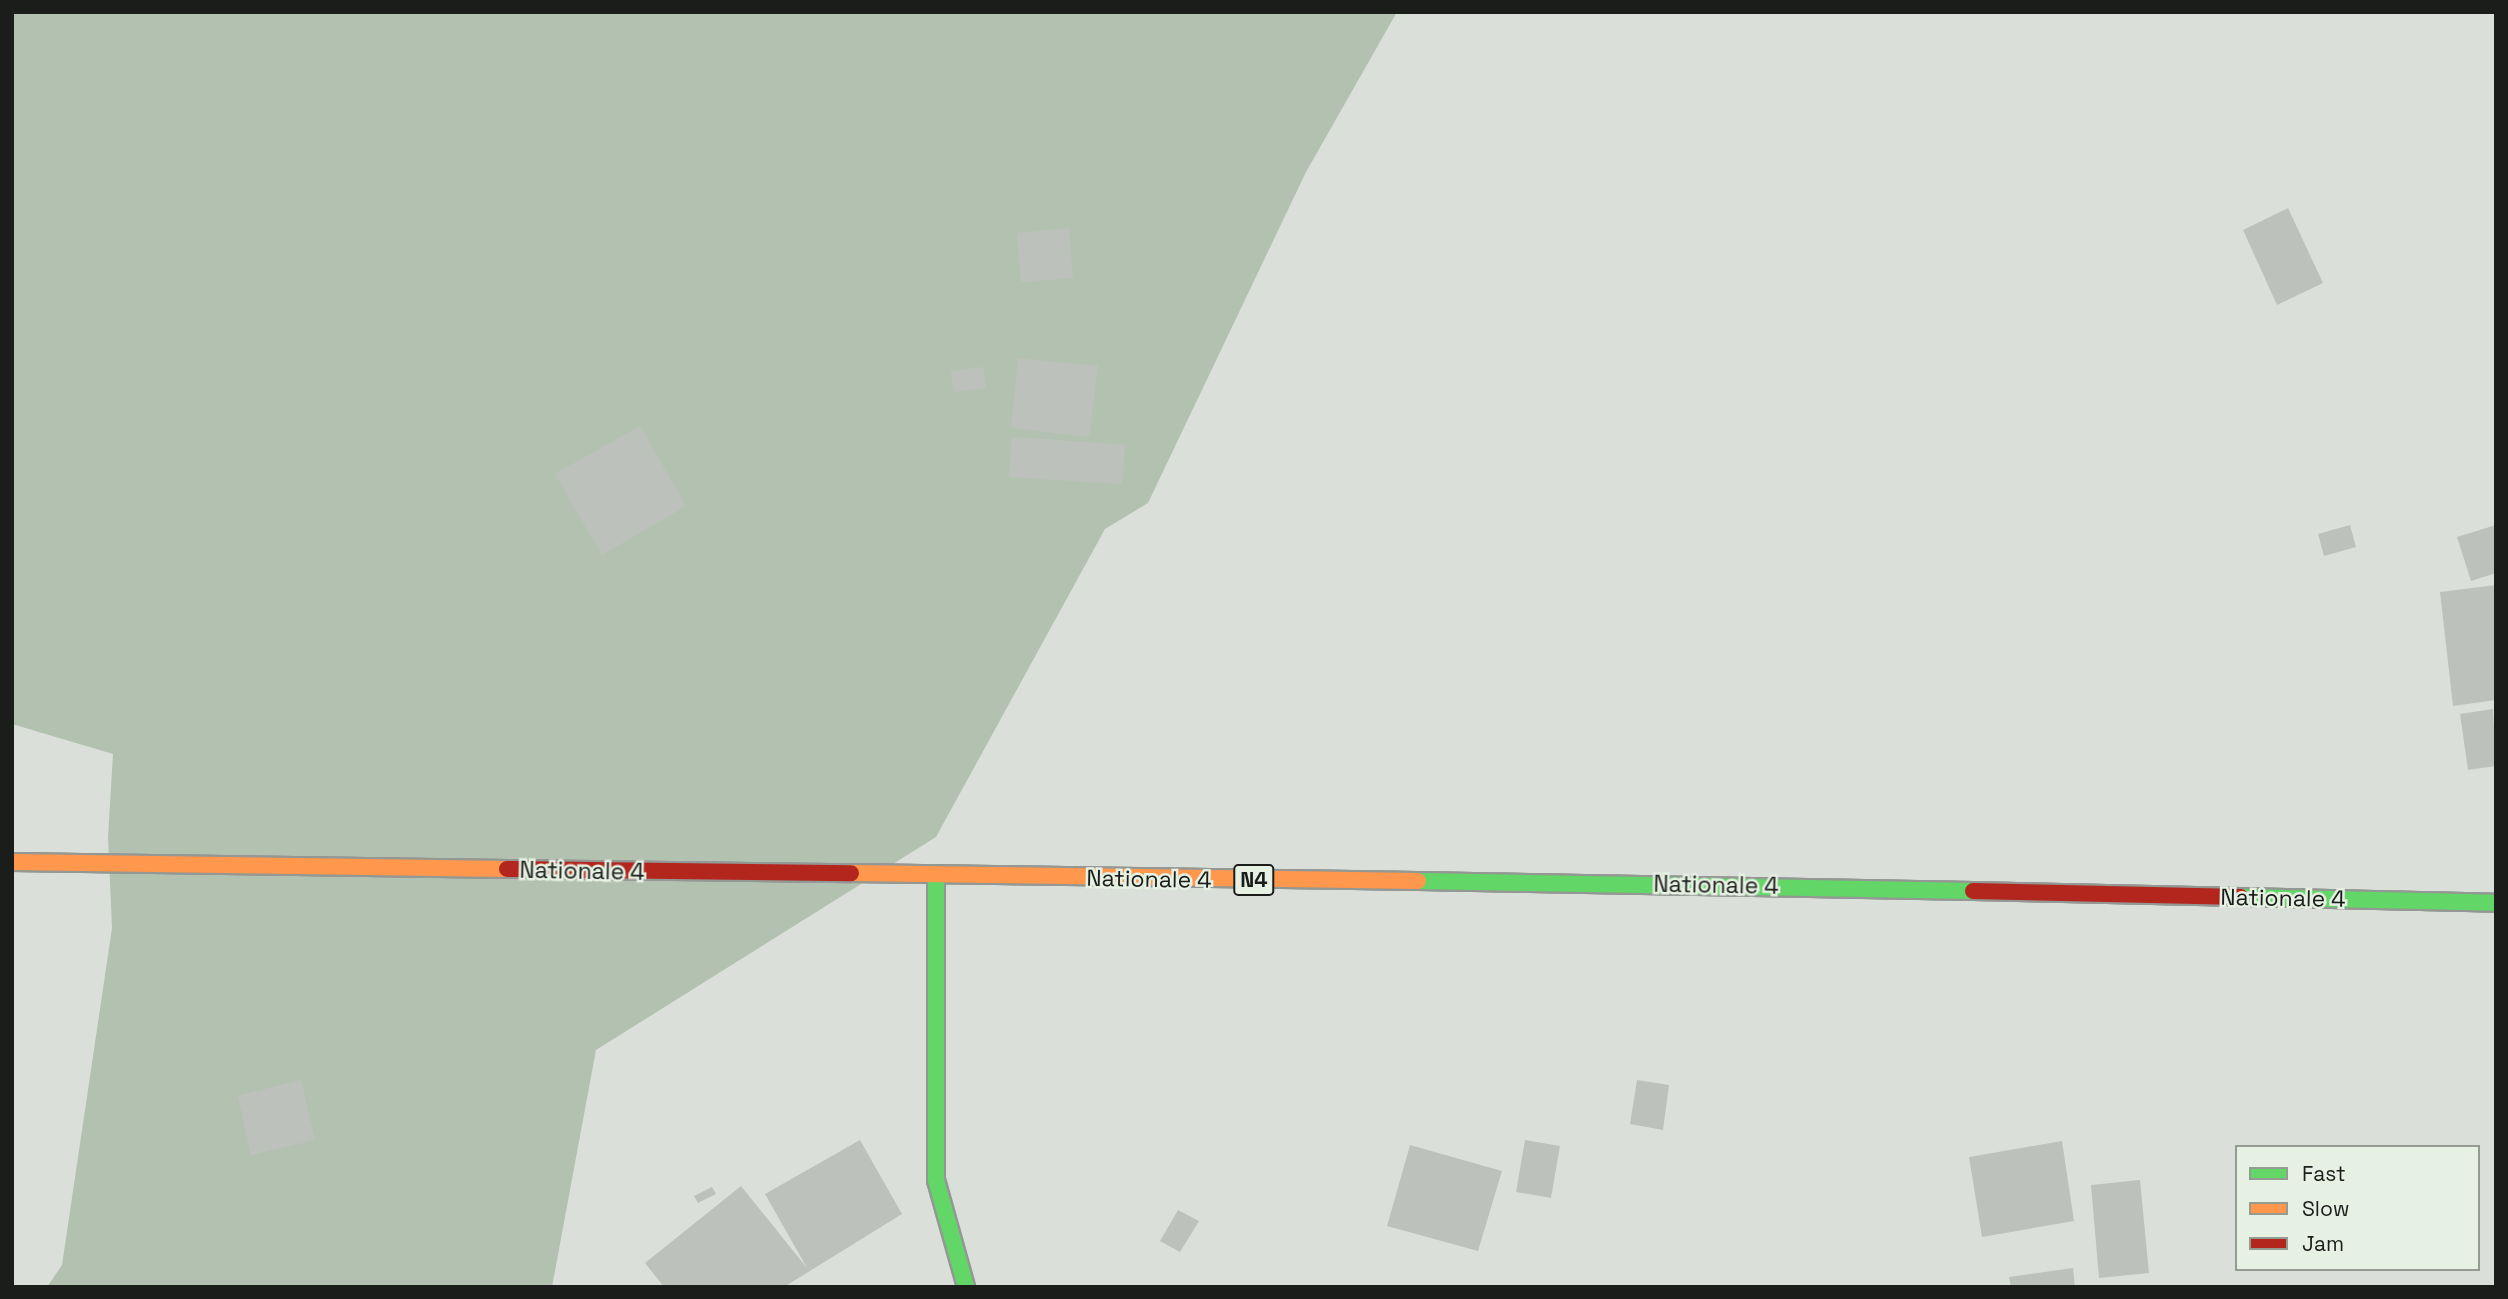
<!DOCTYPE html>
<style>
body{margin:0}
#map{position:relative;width:2508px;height:1299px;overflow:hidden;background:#dae0d9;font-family:"Space Grotesk",sans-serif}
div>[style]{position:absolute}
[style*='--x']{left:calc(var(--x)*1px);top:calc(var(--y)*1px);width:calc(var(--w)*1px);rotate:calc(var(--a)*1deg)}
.forest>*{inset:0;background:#b3c2b0}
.building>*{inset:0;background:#bdc1bc}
.roads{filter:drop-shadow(2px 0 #949894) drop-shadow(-2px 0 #949894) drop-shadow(0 2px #949894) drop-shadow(0 -2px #949894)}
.fast>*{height:16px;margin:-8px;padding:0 8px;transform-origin:8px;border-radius:8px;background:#63d668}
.slow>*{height:16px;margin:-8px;padding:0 8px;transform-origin:8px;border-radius:8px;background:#ff974d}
.jam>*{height:16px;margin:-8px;padding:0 8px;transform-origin:8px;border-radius:8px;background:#b3261e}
span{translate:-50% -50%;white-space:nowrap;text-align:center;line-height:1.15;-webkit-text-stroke:5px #e6f0e3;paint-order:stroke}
.shield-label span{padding:2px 5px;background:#e6f0e3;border:2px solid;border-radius:5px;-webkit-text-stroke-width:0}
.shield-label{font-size:21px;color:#1a1d19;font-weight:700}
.street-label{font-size:23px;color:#1a1d19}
.frame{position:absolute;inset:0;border:14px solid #1a1d19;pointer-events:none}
.legend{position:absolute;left:2235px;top:1145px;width:245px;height:126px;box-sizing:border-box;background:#e6f0e3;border:2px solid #949c92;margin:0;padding:9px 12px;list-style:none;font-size:21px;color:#1a1d19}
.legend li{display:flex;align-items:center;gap:14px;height:35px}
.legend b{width:35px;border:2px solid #949c92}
</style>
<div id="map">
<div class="forest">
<div style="clip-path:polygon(12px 12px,1397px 12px,1306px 172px,1148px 503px,1105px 529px,936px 837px,596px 1050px,552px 1287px,47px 1287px,62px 1265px,112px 928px,108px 837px,113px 754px,12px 724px)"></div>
</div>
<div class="building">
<div style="clip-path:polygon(2288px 208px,2323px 283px,2277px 305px,2243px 230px)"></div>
<div style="clip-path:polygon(1069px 228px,1073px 278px,1021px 282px,1017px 233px)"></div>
<div style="clip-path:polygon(1018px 358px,1098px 366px,1089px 437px,1011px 428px)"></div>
<div style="clip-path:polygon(983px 367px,986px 388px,953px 392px,951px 371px)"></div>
<div style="clip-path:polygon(640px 426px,686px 506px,602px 555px,555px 474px)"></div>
<div style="clip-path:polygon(1012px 437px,1125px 445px,1122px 484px,1009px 477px)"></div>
<div style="clip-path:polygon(2350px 525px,2356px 547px,2324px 556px,2318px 534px)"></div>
<div style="clip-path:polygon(2496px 525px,2496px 573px,2471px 581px,2457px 537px)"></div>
<div style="clip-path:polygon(2496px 585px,2496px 700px,2453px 706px,2440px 592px)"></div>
<div style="clip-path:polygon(2493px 709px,2496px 766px,2468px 770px,2460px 714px)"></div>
<div style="clip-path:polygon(301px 1080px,315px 1140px,251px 1155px,238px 1096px)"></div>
<div style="clip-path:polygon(1637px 1080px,1669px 1085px,1663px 1130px,1630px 1124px)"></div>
<div style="clip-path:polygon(860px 1140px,902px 1214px,784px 1287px,664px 1287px,645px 1263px,741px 1186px,807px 1268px,765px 1194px)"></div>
<div style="clip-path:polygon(1525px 1140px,1560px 1146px,1551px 1198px,1516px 1192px)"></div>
<div style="clip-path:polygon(2062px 1141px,2074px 1221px,1982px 1237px,1969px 1157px)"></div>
<div style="clip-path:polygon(1410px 1145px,1502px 1171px,1478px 1251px,1387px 1226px)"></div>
<div style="clip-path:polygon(2140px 1180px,2149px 1273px,2099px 1278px,2091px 1185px)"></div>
<div style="clip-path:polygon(712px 1187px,716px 1194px,698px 1203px,694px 1196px)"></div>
<div style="clip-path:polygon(1178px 1210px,1199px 1221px,1180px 1252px,1160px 1241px)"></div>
<div style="clip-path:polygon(2073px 1268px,2075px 1287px,2011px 1287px,2009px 1277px)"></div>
</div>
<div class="roads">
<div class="fast">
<div style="--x:936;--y:876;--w:304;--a:90"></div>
<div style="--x:936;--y:1180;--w:111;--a:74.3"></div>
<div style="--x:1418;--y:881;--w:555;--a:1.03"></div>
<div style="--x:2241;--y:897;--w:255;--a:1.3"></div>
</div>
<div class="slow">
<div style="--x:12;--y:862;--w:495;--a:0.8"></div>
<div style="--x:851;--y:873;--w:567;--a:0.81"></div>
</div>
<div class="jam">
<div style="--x:507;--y:869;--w:344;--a:0.7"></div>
<div style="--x:1973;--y:891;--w:268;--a:1.3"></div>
</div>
</div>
<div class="shield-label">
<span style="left:1254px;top:880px">N4</span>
</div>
<div class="street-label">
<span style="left:582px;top:871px;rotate:1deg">Nationale 4</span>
<span style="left:1149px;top:879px;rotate:1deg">Nationale 4</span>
<span style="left:1716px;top:885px;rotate:1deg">Nationale 4</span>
<span style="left:2283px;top:898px;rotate:1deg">Nationale 4</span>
</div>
<div class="frame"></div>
<ul class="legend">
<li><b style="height:9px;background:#63d668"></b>Fast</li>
<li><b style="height:9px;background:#ff974d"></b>Slow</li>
<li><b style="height:9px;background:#b3261e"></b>Jam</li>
</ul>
</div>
